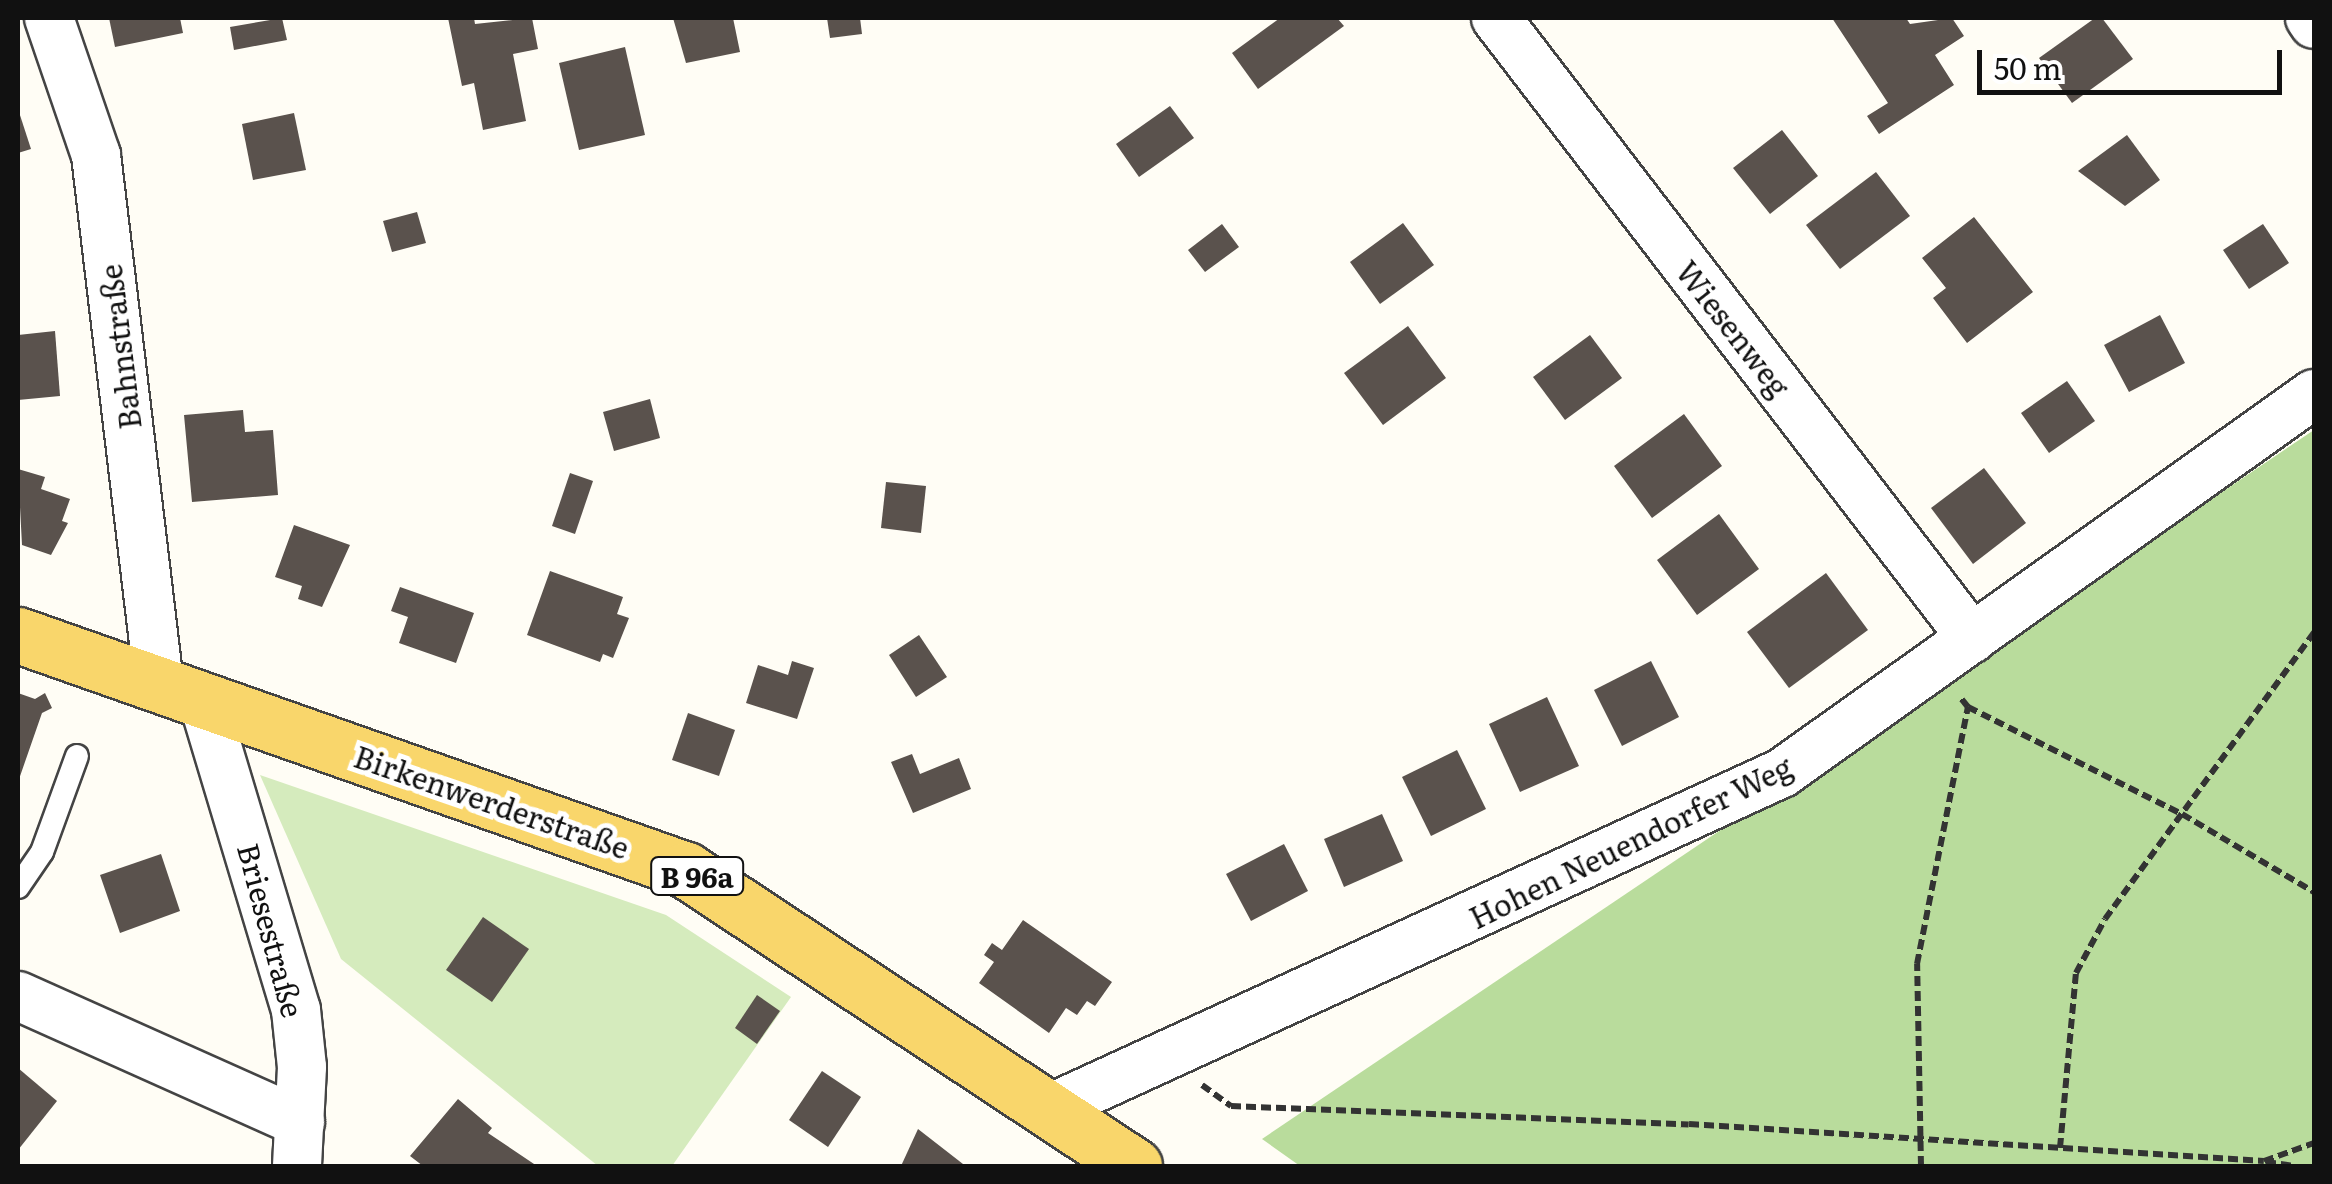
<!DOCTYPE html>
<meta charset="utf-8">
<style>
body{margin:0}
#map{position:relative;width:2332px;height:1184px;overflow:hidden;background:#fffdf5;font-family:Literata,serif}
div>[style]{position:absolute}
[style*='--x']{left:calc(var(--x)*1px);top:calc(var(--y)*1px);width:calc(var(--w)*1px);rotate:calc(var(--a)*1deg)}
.green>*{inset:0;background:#d5ebbd}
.forest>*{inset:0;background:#b9dc9c}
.building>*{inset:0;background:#5a524d}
.path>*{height:6px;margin-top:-3px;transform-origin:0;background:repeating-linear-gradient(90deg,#333 0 10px,transparent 0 15px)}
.roads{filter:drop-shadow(2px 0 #444) drop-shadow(-2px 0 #444) drop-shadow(0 2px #444) drop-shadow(0 -2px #444)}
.lane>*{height:22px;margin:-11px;padding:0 11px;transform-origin:11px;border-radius:11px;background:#fff}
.street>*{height:48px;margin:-24px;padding:0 24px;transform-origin:24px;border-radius:24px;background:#fff}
.primary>*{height:55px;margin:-27.5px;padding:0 27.5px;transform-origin:27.5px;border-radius:27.5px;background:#f9d66b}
span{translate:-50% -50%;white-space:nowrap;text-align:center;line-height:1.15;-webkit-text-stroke:10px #fff;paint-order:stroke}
.shield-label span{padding:2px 8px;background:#fff;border:2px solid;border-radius:8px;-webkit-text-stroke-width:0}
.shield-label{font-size:28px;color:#111;font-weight:700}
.street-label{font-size:30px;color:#111}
.frame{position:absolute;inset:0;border:20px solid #111;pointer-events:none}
.scale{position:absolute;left:1977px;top:50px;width:305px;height:45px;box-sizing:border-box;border:5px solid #111;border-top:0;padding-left:12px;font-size:30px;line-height:35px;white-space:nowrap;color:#111;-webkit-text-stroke:8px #fff;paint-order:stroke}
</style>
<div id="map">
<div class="green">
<div style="clip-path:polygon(260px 775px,666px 915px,791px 997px,672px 1166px,598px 1166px,341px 959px)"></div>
</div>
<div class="forest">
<div style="clip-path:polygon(2314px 430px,2314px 1166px,1300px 1166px,1262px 1139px)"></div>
</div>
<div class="building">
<div style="clip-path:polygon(109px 18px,180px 18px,183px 33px,115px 47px)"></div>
<div style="clip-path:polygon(282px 18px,287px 40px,234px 50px,230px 27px)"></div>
<div style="clip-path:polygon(448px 18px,474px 18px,475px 24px,532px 18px,538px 49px,513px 54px,526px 121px,483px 130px,474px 83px,462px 86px)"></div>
<div style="clip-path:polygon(673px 18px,733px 18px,740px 52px,686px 63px)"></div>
<div style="clip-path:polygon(827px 18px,860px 18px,862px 34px,830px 38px)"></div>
<div style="clip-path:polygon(1280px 18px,1337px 18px,1344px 26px,1258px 89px,1232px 53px)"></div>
<div style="clip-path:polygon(1832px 18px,1906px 18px,1910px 24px,1952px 18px,1964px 36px,1935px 55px,1954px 85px,1879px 134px,1867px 116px,1888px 103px)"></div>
<div style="clip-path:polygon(2095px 18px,2102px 18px,2133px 59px,2072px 103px,2039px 58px)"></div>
<div style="clip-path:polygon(625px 47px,645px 135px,579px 150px,559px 63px)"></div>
<div style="clip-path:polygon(1170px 106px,1194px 138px,1139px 177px,1116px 144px)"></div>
<div style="clip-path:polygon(18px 109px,31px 149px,18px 153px)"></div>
<div style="clip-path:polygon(294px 113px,306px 170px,253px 180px,242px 124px)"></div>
<div style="clip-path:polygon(1782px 130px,1818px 176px,1770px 214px,1733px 168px)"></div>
<div style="clip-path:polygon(2127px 135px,2160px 180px,2125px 206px,2078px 171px)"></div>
<div style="clip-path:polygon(1876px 172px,1910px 216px,1840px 269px,1806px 225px)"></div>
<div style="clip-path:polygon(417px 212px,426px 243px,392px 252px,383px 221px)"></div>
<div style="clip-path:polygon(1974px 217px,2033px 292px,1967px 343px,1933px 298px,1946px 288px,1922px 258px)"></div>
<div style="clip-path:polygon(1403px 223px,1434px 265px,1380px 304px,1350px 262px)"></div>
<div style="clip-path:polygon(1222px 224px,1239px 247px,1205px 272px,1188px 250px)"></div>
<div style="clip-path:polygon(2263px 224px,2289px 263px,2249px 289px,2223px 250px)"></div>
<div style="clip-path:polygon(2160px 315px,2185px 363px,2129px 392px,2104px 345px)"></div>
<div style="clip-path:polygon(1408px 326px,1446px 378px,1383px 425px,1344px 373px)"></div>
<div style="clip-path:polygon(55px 331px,60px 396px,18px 400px,18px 335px)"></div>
<div style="clip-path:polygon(1590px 335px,1622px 378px,1565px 420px,1533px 377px)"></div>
<div style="clip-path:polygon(2067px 381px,2095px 421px,2049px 453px,2021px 413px)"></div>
<div style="clip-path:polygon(650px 399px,660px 438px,614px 451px,603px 412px)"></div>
<div style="clip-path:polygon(243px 410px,245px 432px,273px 430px,278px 495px,192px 502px,184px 415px)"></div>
<div style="clip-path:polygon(1684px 414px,1722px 466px,1652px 518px,1614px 466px)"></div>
<div style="clip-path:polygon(1984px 468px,2026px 523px,1973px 564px,1931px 508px)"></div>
<div style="clip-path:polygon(18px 469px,45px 477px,41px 489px,70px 499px,62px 521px,68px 523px,51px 555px,22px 545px)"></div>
<div style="clip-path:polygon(570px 473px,593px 481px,575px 534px,552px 526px)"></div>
<div style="clip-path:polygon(886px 482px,926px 486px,921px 533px,881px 528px)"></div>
<div style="clip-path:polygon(1719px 514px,1759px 569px,1697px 615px,1657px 560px)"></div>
<div style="clip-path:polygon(294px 525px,350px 545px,322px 607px,298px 599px,302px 586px,275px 577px)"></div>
<div style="clip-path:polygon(550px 571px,623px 597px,617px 614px,629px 618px,613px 658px,603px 654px,600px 662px,527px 635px)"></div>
<div style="clip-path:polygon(1826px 573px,1868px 630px,1789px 688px,1747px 632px)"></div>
<div style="clip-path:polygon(400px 587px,474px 613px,456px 663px,399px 643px,408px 617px,391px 611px)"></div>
<div style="clip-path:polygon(919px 635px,947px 677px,916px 697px,889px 655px)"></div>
<div style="clip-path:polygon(792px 661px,814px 668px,797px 719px,746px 703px,758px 665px,788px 675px)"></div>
<div style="clip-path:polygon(1651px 661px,1679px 717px,1622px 746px,1594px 690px)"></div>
<div style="clip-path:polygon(18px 693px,35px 699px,45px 693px,52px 708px,42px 713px,18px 782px)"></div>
<div style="clip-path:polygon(1547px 697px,1579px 766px,1520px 792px,1489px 724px)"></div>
<div style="clip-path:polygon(688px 713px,735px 730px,719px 776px,672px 760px)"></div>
<div style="clip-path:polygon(1457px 750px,1486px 809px,1431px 836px,1402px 777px)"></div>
<div style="clip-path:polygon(912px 754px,920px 774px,959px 758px,971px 789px,913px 813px,891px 762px)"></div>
<div style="clip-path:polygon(1382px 814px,1403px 861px,1344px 887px,1324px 839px)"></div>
<div style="clip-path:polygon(1284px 844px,1308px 891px,1251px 921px,1226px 874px)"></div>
<div style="clip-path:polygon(161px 854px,180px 911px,120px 933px,100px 875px)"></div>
<div style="clip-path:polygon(483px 917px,529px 949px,492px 1002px,446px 970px)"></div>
<div style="clip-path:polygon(1023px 920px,1112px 982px,1095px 1006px,1087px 1001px,1077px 1015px,1066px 1008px,1049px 1033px,979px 983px,994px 962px,984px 955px,992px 943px,1002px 950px)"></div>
<div style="clip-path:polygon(757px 995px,780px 1011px,757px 1044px,735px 1028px)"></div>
<div style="clip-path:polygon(18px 1068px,57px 1101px,18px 1150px)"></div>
<div style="clip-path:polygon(822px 1071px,861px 1097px,828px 1147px,789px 1120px)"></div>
<div style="clip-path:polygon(458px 1099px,492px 1128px,488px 1133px,537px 1166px,423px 1166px,410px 1156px)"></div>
<div style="clip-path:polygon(918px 1129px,963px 1164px,961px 1166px,901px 1166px)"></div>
</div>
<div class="path">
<div style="--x:1968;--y:707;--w:239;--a:26.6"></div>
<div style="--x:2182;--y:814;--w:153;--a:30.6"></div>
<div style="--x:1202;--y:1085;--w:36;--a:36"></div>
<div style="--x:1231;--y:1106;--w:458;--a:2.3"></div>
<div style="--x:1689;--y:1124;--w:576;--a:3.68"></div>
<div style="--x:2264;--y:1161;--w:53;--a:-19.8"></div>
<div style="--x:2060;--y:1148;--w:176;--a:-84.8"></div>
<div style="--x:2076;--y:973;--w:61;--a:-61.8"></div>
<div style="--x:2105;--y:919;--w:355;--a:-53.9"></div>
<div style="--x:2266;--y:1162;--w:28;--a:8"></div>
<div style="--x:1921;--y:1166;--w:202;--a:-91.1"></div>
<div style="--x:1917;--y:964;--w:262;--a:-78.8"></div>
<div style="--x:1968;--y:707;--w:13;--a:-129"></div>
</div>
<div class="roads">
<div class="lane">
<div style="--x:18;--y:887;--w:42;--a:-55.6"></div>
<div style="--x:42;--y:852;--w:102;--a:-70"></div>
</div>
<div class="street">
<div style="--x:49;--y:18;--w:145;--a:71.1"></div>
<div style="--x:96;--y:155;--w:533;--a:83.21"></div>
<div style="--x:1496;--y:18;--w:782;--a:52.49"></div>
<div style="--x:2310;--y:18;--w:7;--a:56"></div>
<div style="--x:203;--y:700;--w:324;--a:73.3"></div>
<div style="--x:296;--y:1010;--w:57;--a:84"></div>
<div style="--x:302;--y:1067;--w:99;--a:92.9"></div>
<div style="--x:18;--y:996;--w:309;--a:24.1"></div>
<div style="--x:1049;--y:1109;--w:806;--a:-24.63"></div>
<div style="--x:1782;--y:773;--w:653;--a:-35.47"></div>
</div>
<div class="primary">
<div style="--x:18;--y:635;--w:708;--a:19.38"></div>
<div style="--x:686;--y:870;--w:537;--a:33.45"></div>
</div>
</div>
<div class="shield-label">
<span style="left:697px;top:876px">B 96a</span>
</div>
<div class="street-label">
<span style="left:1734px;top:328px;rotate:52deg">Wiesenweg</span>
<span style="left:119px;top:347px;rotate:-97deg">Bahnstraße</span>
<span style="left:492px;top:801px;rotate:19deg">Birkenwerderstraße</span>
<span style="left:1630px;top:841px;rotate:-26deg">Hohen Neuendorfer Weg</span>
<span style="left:272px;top:930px;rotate:75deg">Briesestraße</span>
</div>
<div class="frame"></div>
<div class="scale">50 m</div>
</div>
